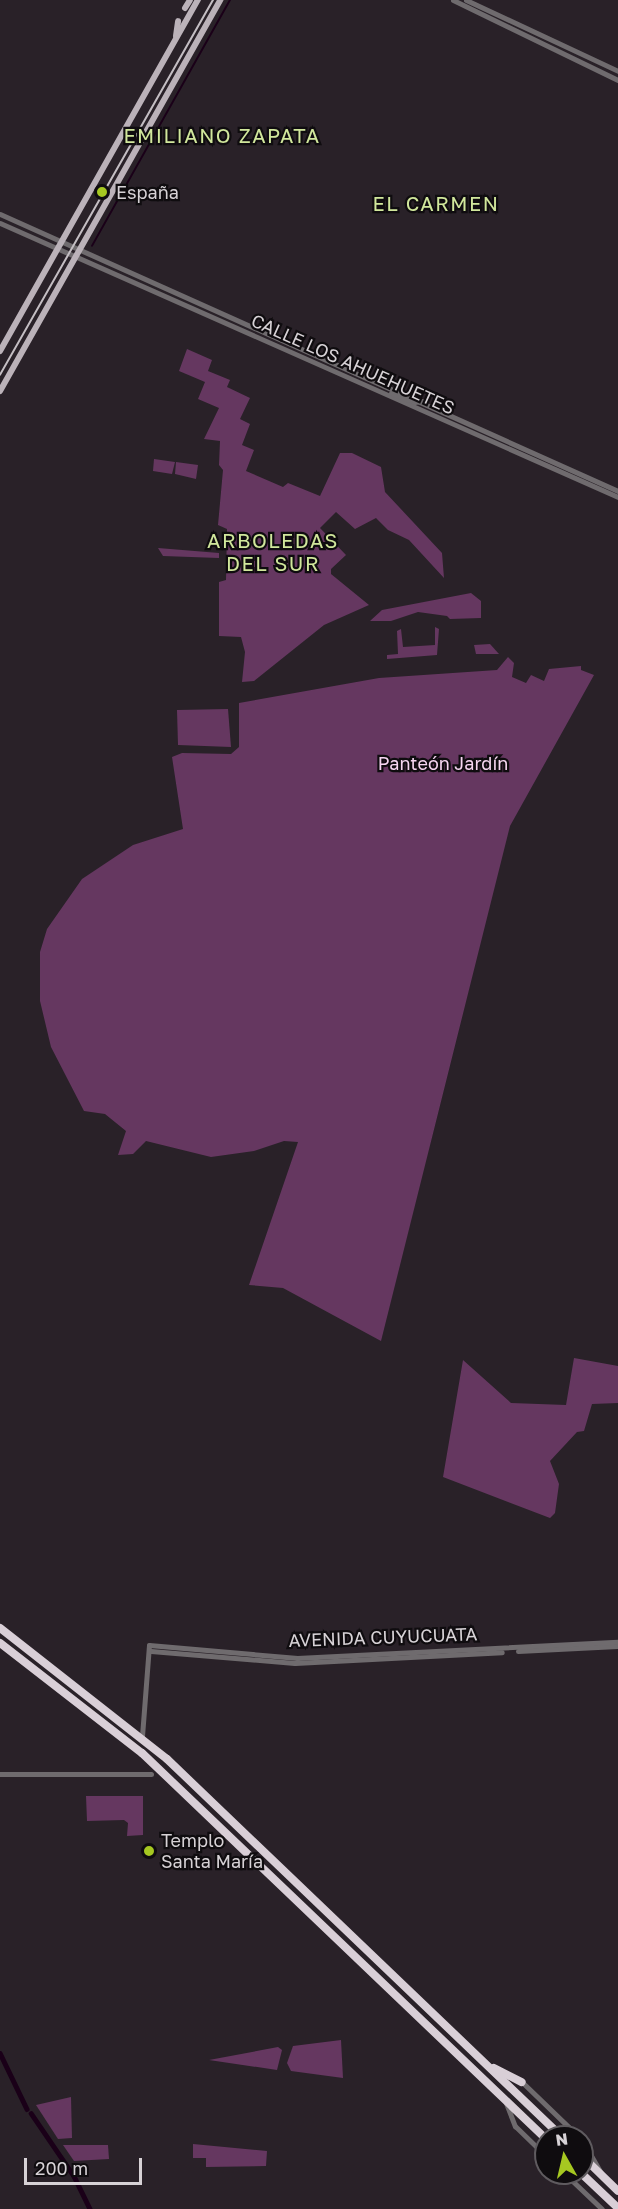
<!DOCTYPE html>
<meta charset="utf-8">
<style>
body{margin:0}
#map{position:relative;width:618px;height:2209px;overflow:hidden;background:#292128;font-family:"Golos Text",sans-serif}
div>[style]{position:absolute}
[style*='--x']{left:calc(var(--x)*1px);top:calc(var(--y)*1px);width:calc(var(--w)*1px);rotate:calc(var(--a)*1deg)}
.green>*{inset:0;background:#653760}
.stream>*{height:1.5px;margin:-0.75px;padding:0 0.75px;transform-origin:0.75px;border-radius:0.75px;background:#1a0018}
.canal>*{height:4.5px;margin:-2.25px;padding:0 2.25px;transform-origin:2.25px;border-radius:2.25px;background:#1a0018}
.minor>*{height:5px;margin:-2.5px;padding:0 2.5px;transform-origin:2.5px;border-radius:2.5px;background:#6f6b6e}
.major>*{height:6px;margin:-3px;padding:0 3px;transform-origin:3px;border-radius:3px;background:#bbb2b9}
.highway>*{height:8px;margin:-4px;padding:0 4px;transform-origin:4px;border-radius:4px;background:#d9cfd7}
.tram>*{height:1.5px;margin:-0.75px;padding:0 0.75px;transform-origin:0.75px;border-radius:0.75px;background:#c4bec3}
.dots>*{width:16px;height:16px;translate:-50% -50%;box-sizing:border-box;border:3px solid #0f0c0f;border-radius:50%}
span{translate:-50% -50%;white-space:nowrap;text-align:center;line-height:1.15;-webkit-text-stroke:4.5px #0f0c0f;paint-order:stroke}
.poi-label{font-size:18px;color:#d7d2d6}
.left{translate:0 -50%;text-align:left}
.street-label{font-size:18px;color:#d7d2d6}
.park-label{font-size:18px;color:#f6d6f1}
.neighbourhood-label{font-size:20px;color:#d1e79c;letter-spacing:1.5px}
.north{position:absolute;left:534px;top:2125px;width:60px;height:60px;box-sizing:border-box;background:#0f0c0f;border:2px solid #5f5b5f;border-radius:50%;rotate:352deg;font-size:16px;font-weight:700;line-height:24px;text-align:center;color:#d7d2d6}
.north::after{content:'';display:block;margin:auto;width:21px;height:27px;background:#a6c821;clip-path:polygon(50% 0,100% 100%,50% 72%,0 100%)}
.scale{position:absolute;left:24px;top:2158px;width:118px;height:27px;box-sizing:border-box;border:3px solid #d7d2d6;border-top:0;padding-left:8px;font-size:18px;line-height:21px;white-space:nowrap;color:#d7d2d6;-webkit-text-stroke:4px #0f0c0f;paint-order:stroke}
</style>
<div id="map">
<div class="green">
<div style="clip-path:polygon(187px 349px,212px 360px,208px 371px,230px 380px,227px 387px,250px 398px,240px 419px,250px 424px,242px 445px,254px 450px,246px 471px,283px 487px,288px 483px,320px 496px,340px 453px,352px 453px,381px 467px,385px 492px,442px 553px,444px 578px,409px 540px,388px 530px,376px 518px,355px 529px,336px 512px,320px 528px,346px 555px,331px 569px,331px 574px,369px 605px,324px 625px,254px 681px,242px 682px,245px 652px,241px 637px,219px 636px,219px 582px,226px 580px,227px 529px,218px 525px,223px 470px,219px 465px,220px 441px,204px 439px,219px 408px,198px 399px,205px 382px,179px 371px)"></div>
<div style="clip-path:polygon(154px 459px,175px 462px,172px 474px,153px 471px)"></div>
<div style="clip-path:polygon(176px 462px,198px 465px,196px 479px,175px 474px)"></div>
<div style="clip-path:polygon(158px 548px,219px 553px,219px 558px,163px 556px)"></div>
<div style="clip-path:polygon(471px 593px,481px 601px,481px 618px,450px 619px,447px 616px,418px 612px,391px 621px,370px 621px,382px 610px)"></div>
<div style="clip-path:polygon(435px 627px,439px 629px,437px 655px,387px 659px,387px 655px,398px 654px,397px 631px,401px 629px,403px 647px,435px 645px)"></div>
<div style="clip-path:polygon(490px 644px,499px 654px,476px 654px,474px 645px)"></div>
<div style="clip-path:polygon(508px 657px,514px 663px,512px 677px,526px 683px,531px 675px,544px 681px,549px 669px,581px 666px,581px 670px,594px 675px,510px 826px,381px 1341px,283px 1288px,249px 1285px,298px 1142px,284px 1141px,254px 1151px,211px 1157px,146px 1141px,133px 1154px,118px 1155px,126px 1131px,105px 1114px,84px 1111px,51px 1047px,40px 1001px,40px 952px,47px 929px,82px 879px,133px 845px,183px 829px,172px 757px,182px 753px,231px 754px,239px 747px,239px 703px,379px 678px,497px 670px)"></div>
<div style="clip-path:polygon(228px 709px,231px 747px,178px 745px,177px 710px)"></div>
<div style="clip-path:polygon(574px 1358px,618px 1366px,618px 1403px,592px 1404px,584px 1431px,577px 1432px,550px 1461px,559px 1484px,555px 1513px,550px 1518px,443px 1477px,463px 1360px,511px 1403px,566px 1405px)"></div>
<div style="clip-path:polygon(86px 1796px,143px 1796px,143px 1835px,127px 1836px,128px 1823px,124px 1820px,87px 1821px)"></div>
<div style="clip-path:polygon(341px 2040px,343px 2078px,291px 2071px,287px 2063px,293px 2046px)"></div>
<div style="clip-path:polygon(278px 2047px,282px 2050px,277px 2070px,209px 2060px)"></div>
<div style="clip-path:polygon(71px 2097px,72px 2138px,58px 2139px,36px 2105px)"></div>
<div style="clip-path:polygon(193px 2144px,267px 2151px,266px 2166px,206px 2167px,206px 2158px,193px 2158px)"></div>
<div style="clip-path:polygon(63px 2145px,108px 2145px,109px 2159px,74px 2161px)"></div>
</div>
<div class="stream">
<div style="--x:92;--y:246;--w:282;--a:-60.7"></div>
</div>
<div class="canal">
<div style="--x:0;--y:2053;--w:62;--a:64.3"></div>
<div style="--x:31;--y:2113;--w:76;--a:55.7"></div>
<div style="--x:74;--y:2176;--w:37;--a:64"></div>
</div>
<div class="minor">
<div style="--x:453;--y:0;--w:183;--a:25.9"></div>
<div style="--x:466;--y:0;--w:168;--a:25"></div>
<div style="--x:0;--y:214;--w:677;--a:24.14"></div>
<div style="--x:0;--y:223;--w:676;--a:23.91"></div>
<div style="--x:391;--y:393;--w:25;--a:21"></div>
<div style="--x:414;--y:402;--w:8;--a:-7"></div>
<div style="--x:151;--y:1651;--w:144;--a:4.8"></div>
<div style="--x:295;--y:1663;--w:207;--a:-3"></div>
<div style="--x:518;--y:1651;--w:100;--a:-2.9"></div>
<div style="--x:142;--y:1736;--w:91;--a:-85.6"></div>
<div style="--x:149;--y:1645;--w:149;--a:5"></div>
<div style="--x:297;--y:1658;--w:321;--a:-2.9"></div>
<div style="--x:0;--y:1774;--w:151;--a:0"></div>
<div style="--x:522;--y:2082;--w:79;--a:44"></div>
<div style="--x:506;--y:2103;--w:25;--a:69"></div>
<div style="--x:515;--y:2126;--w:43;--a:44.1"></div>
<div style="--x:582;--y:2140;--w:39;--a:60"></div>
<div style="--x:564;--y:2173;--w:52;--a:43.5"></div>
</div>
<div class="major">
<div style="--x:185;--y:8;--w:9;--a:-58"></div>
<div style="--x:176;--y:36;--w:15;--a:-82"></div>
<div style="--x:0;--y:351;--w:403;--a:-60.6"></div>
<div style="--x:0;--y:391;--w:449;--a:-60.6"></div>
</div>
<div class="highway">
<div style="--x:0;--y:1628;--w:212;--a:38.1"></div>
<div style="--x:167;--y:1759;--w:547;--a:43.74"></div>
<div style="--x:0;--y:1643;--w:180;--a:37.8"></div>
<div style="--x:142;--y:1753;--w:559;--a:43.69"></div>
<div style="--x:494;--y:2068;--w:31;--a:27"></div>
<div style="--x:582;--y:2156;--w:50;--a:44.2"></div>
<div style="--x:581;--y:2173;--w:51;--a:43.4"></div>
</div>
<div class="tram">
<div style="--x:0;--y:375;--w:431;--a:-60.4"></div>
</div>
<div class="dots">
<div style="left:102px;top:192px;background:#a6c821"></div>
<div style="left:149px;top:1851px;background:#a6c821"></div>
</div>
<div class="poi-label">
<span class="left" style="left:116px;top:192px">España</span>
<span class="left" style="left:161px;top:1851px">Templo<br>Santa María</span>
</div>
<div class="street-label">
<span style="left:353px;top:364px;rotate:24deg">CALLE LOS AHUEHUETES</span>
<span style="left:383px;top:1637px;rotate:-2deg">AVENIDA CUYUCUATA</span>
</div>
<div class="park-label">
<span style="left:443px;top:763px">Panteón Jardín</span>
</div>
<div class="neighbourhood-label">
<span style="left:222px;top:135px">EMILIANO ZAPATA</span>
<span style="left:436px;top:203px">EL CARMEN</span>
<span style="left:273px;top:552px">ARBOLEDAS<br>DEL SUR</span>
</div>
<div class="north">N</div>
<div class="scale">200 m</div>
</div>
